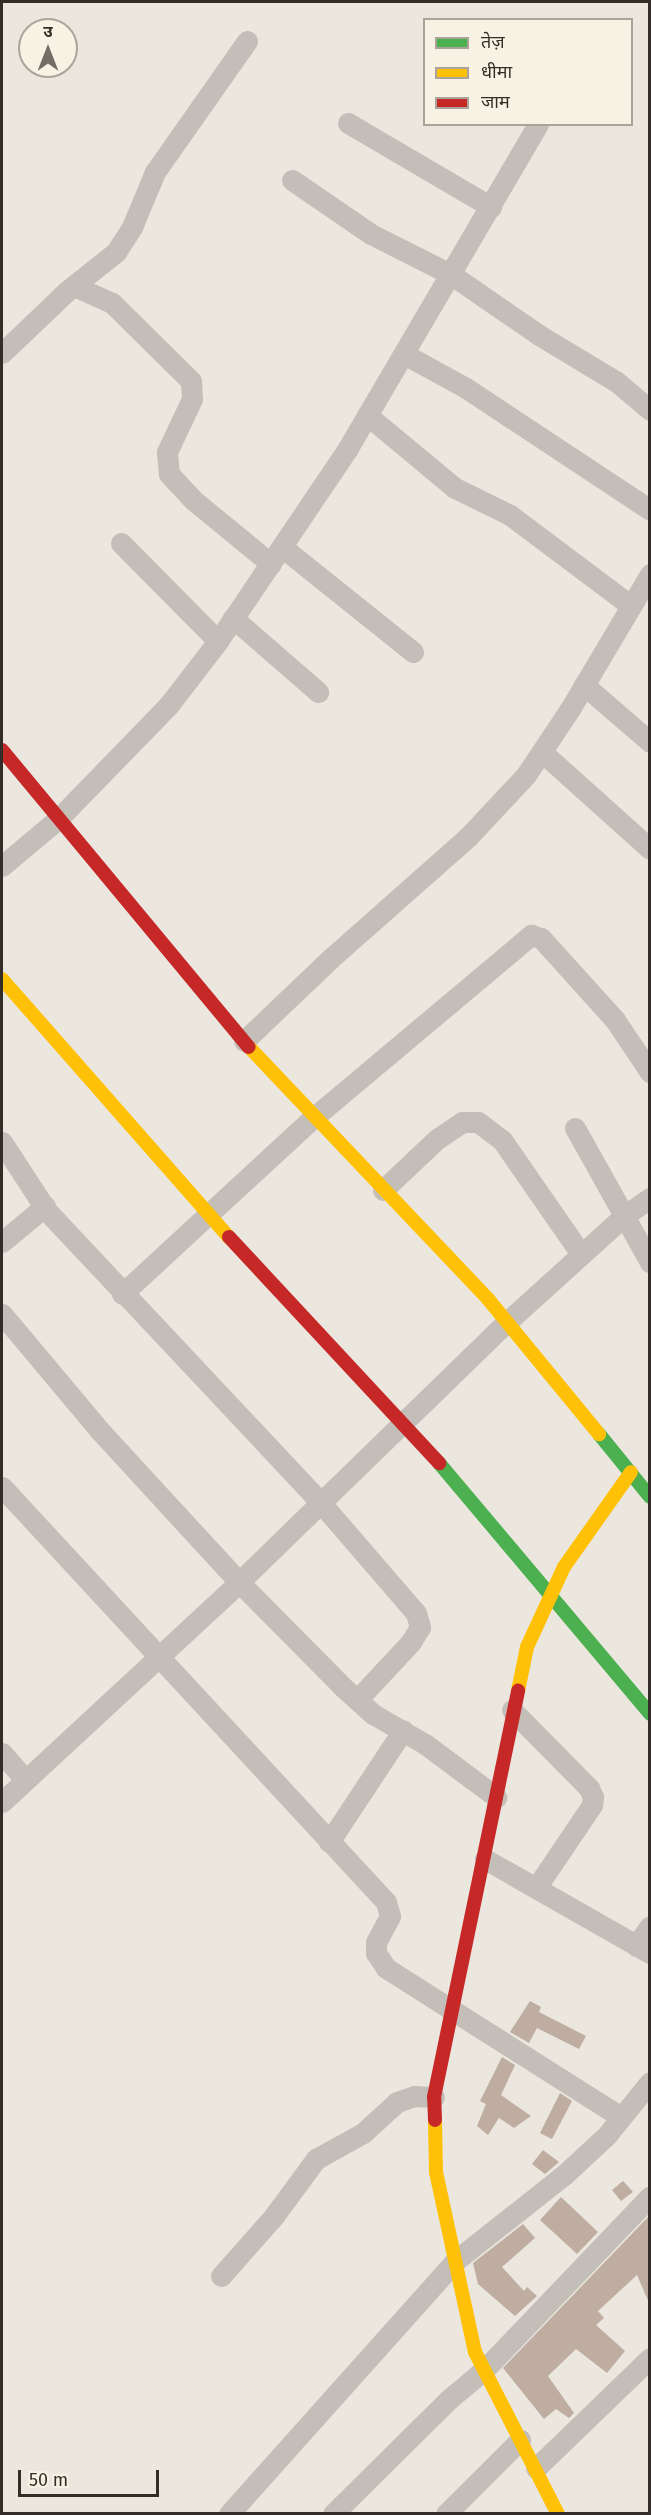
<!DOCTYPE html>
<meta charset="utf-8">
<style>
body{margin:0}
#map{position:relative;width:651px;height:2515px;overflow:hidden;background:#ebe7de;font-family:"Fira Sans","Noto Sans Devanagari",sans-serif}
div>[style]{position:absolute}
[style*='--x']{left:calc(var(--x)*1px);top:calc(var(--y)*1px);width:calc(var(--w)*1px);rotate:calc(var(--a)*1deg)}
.building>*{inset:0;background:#beada0}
.street>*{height:21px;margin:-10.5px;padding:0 10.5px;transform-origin:10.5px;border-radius:10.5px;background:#c3beb8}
.fast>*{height:14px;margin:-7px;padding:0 7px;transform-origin:7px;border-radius:7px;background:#4caf50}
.slow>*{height:14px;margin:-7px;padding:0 7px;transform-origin:7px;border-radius:7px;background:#ffc107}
.jam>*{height:14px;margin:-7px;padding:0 7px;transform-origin:7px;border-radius:7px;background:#c62828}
span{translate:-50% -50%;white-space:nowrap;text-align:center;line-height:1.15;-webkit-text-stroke:5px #f8f2e5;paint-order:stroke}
.frame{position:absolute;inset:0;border:3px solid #342c26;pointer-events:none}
.legend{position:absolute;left:423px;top:18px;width:210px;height:108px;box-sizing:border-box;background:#f8f2e5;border:2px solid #aaa399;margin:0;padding:8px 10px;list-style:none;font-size:18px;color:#342c26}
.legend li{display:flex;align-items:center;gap:12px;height:30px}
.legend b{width:30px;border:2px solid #aaa399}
.north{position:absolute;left:18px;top:18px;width:60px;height:60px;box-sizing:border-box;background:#f8f2e5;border:2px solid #aaa399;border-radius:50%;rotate:0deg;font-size:16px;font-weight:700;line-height:24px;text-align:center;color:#342c26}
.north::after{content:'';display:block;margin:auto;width:21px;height:27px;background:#746d66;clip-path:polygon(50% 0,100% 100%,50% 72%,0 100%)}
.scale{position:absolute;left:18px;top:2470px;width:141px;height:27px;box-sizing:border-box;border:3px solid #342c26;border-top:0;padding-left:8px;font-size:18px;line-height:21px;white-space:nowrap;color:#342c26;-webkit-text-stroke:4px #f8f2e5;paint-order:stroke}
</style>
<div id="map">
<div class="building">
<div style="clip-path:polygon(530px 2001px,541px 2007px,539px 2012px,586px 2036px,579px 2049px,537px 2028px,529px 2043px,510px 2032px)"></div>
<div style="clip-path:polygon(502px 2057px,515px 2065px,501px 2095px,531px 2116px,514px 2128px,499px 2118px,488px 2135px,477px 2126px,486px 2104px,480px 2101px)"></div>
<div style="clip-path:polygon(560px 2093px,572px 2101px,552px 2139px,540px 2133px)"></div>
<div style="clip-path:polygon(543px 2150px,559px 2162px,545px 2174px,532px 2164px)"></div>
<div style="clip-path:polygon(623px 2181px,633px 2192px,621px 2201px,612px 2190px)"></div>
<div style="clip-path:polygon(561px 2197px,598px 2232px,577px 2254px,540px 2220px)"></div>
<div style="clip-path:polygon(650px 2215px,650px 2305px,637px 2275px,598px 2311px,604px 2318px,596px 2325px,625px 2351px,607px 2373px,576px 2349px,548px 2376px,574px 2413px,569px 2418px,556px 2409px,544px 2419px,503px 2368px)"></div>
<div style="clip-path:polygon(523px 2224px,535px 2238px,502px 2267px,524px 2291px,527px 2287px,537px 2296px,515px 2316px,478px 2284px,473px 2263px)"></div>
</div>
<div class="street">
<div style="--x:348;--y:123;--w:166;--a:30.4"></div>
<div style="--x:292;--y:180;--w:96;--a:34.4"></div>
<div style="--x:371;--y:234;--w:91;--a:26.8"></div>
<div style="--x:452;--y:275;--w:106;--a:34.6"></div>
<div style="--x:539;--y:335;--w:91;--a:31.1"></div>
<div style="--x:617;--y:382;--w:43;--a:40.3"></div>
<div style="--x:74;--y:286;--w:42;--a:24.1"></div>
<div style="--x:112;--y:303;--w:111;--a:44.6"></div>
<div style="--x:191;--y:381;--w:18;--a:87"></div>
<div style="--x:192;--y:399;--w:59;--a:115.3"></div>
<div style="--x:167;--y:452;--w:22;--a:85"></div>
<div style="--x:169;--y:474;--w:34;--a:47"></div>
<div style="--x:192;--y:499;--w:102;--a:39.4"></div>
<div style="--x:2;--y:353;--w:90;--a:-43.6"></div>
<div style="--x:67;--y:291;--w:63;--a:-38.5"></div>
<div style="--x:116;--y:252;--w:30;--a:-57"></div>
<div style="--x:132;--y:227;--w:60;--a:-67.3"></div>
<div style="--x:155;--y:172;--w:160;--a:-54.9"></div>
<div style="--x:404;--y:354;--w:71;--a:28.7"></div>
<div style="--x:466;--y:388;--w:221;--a:33.5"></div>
<div style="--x:367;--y:415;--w:114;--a:39.7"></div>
<div style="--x:455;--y:488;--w:61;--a:26.1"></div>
<div style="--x:510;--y:515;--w:151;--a:36.9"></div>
<div style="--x:121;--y:543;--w:138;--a:45.3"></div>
<div style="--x:282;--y:547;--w:168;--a:38.7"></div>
<div style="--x:233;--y:618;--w:113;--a:41"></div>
<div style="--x:584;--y:685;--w:87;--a:40.8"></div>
<div style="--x:542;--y:752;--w:145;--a:41.9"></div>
<div style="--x:2;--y:866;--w:75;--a:-40.1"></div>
<div style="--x:59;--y:818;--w:156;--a:-45.8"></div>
<div style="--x:168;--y:706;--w:82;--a:-52.4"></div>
<div style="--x:218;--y:641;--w:233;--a:-56"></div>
<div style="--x:348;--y:448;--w:376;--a:-59.6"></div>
<div style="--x:244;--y:1041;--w:119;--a:-43.6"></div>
<div style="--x:330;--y:959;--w:184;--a:-41.5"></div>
<div style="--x:468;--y:837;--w:85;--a:-46.9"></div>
<div style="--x:526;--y:775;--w:79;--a:-56.3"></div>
<div style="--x:570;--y:709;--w:157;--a:-59.3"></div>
<div style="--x:575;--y:1128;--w:154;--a:60.8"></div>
<div style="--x:2;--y:1142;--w:82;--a:56.9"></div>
<div style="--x:47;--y:1211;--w:400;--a:46.8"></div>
<div style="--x:321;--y:1503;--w:145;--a:49.2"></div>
<div style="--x:416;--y:1613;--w:15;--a:74"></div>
<div style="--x:420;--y:1627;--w:17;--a:121"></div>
<div style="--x:411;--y:1642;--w:79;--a:133"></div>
<div style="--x:383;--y:1190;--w:74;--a:-43.4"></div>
<div style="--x:437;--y:1139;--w:30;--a:-34"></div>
<div style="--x:462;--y:1122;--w:16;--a:0"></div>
<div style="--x:478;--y:1122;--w:30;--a:37"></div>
<div style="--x:502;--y:1140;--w:139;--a:55.3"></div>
<div style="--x:2;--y:1242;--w:56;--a:-39.9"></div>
<div style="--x:122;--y:1294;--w:260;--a:-42.7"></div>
<div style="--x:313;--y:1118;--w:285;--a:-40"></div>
<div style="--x:531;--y:935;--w:10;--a:17"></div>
<div style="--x:541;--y:938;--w:110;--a:47.9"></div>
<div style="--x:615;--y:1020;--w:63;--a:56.1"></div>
<div style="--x:2;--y:1314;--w:155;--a:50"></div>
<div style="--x:102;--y:1433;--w:202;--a:47.4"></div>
<div style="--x:239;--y:1582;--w:149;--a:45.3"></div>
<div style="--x:344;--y:1688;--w:39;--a:42"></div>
<div style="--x:373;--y:1714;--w:60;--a:30"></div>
<div style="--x:425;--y:1744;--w:89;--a:36.7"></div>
<div style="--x:2;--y:1487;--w:565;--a:47.22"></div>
<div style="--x:386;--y:1902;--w:15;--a:74"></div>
<div style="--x:390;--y:1916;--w:30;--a:118"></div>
<div style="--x:376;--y:1942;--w:11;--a:90"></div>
<div style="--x:376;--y:1953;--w:18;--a:56"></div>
<div style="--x:386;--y:1968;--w:278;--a:32.4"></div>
<div style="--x:512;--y:1710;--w:110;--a:45.4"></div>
<div style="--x:589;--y:1788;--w:10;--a:66"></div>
<div style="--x:593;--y:1797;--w:8;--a:97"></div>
<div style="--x:592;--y:1805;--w:100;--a:124"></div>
<div style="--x:2;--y:1753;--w:35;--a:49"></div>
<div style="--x:2;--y:1802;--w:315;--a:-42.8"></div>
<div style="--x:233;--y:1588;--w:382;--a:-44.2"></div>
<div style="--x:507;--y:1322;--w:158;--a:-42.2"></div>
<div style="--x:624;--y:1216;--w:32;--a:-35"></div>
<div style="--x:329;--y:1842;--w:134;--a:-56.5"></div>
<div style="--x:485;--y:1859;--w:190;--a:29.7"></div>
<div style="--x:636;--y:1946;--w:24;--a:-55"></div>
<div style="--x:221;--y:2276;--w:80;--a:-48.5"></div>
<div style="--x:274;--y:2216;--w:71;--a:-53.6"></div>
<div style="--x:316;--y:2159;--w:54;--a:-29"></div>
<div style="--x:363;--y:2133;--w:46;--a:-42.4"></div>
<div style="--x:397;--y:2102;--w:18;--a:-19"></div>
<div style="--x:414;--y:2096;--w:20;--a:3"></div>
<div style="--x:536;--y:2468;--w:158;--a:-44"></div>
<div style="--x:229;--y:2514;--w:339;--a:-48.2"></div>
<div style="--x:455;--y:2261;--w:139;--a:-38.3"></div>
<div style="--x:564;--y:2175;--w:59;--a:-42.9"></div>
<div style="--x:607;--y:2135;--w:68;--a:-50.9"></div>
<div style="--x:333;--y:2514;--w:162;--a:-44.7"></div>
<div style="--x:448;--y:2400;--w:47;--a:-39.8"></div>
<div style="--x:484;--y:2370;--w:240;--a:-46.3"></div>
<div style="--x:446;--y:2514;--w:105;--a:-45"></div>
</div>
<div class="fast">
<div style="--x:599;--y:1434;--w:81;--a:51"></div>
<div style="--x:439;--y:1463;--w:328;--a:49.9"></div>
</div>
<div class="slow">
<div style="--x:2;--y:979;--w:344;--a:48.7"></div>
<div style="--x:249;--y:1047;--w:347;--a:46.5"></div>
<div style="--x:488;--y:1299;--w:175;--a:50.6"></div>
<div style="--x:518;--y:1691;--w:45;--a:-78.4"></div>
<div style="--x:527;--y:1647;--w:88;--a:-65.2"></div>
<div style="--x:564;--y:1567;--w:116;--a:-54.8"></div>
<div style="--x:435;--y:2120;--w:52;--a:88.9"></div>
<div style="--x:436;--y:2172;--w:184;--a:77.8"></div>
<div style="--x:475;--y:2352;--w:182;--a:62.9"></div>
</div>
<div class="jam">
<div style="--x:2;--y:750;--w:386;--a:50.3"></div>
<div style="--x:229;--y:1237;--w:309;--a:47.1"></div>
<div style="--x:435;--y:2120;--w:23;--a:-92"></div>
<div style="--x:434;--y:2097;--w:415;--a:-78.3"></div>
</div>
<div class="frame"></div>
<ul class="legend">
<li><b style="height:8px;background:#4caf50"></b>तेज़</li>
<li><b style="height:8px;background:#ffc107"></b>धीमा</li>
<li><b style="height:8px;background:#c62828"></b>जाम</li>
</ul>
<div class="north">उ</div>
<div class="scale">50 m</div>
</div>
